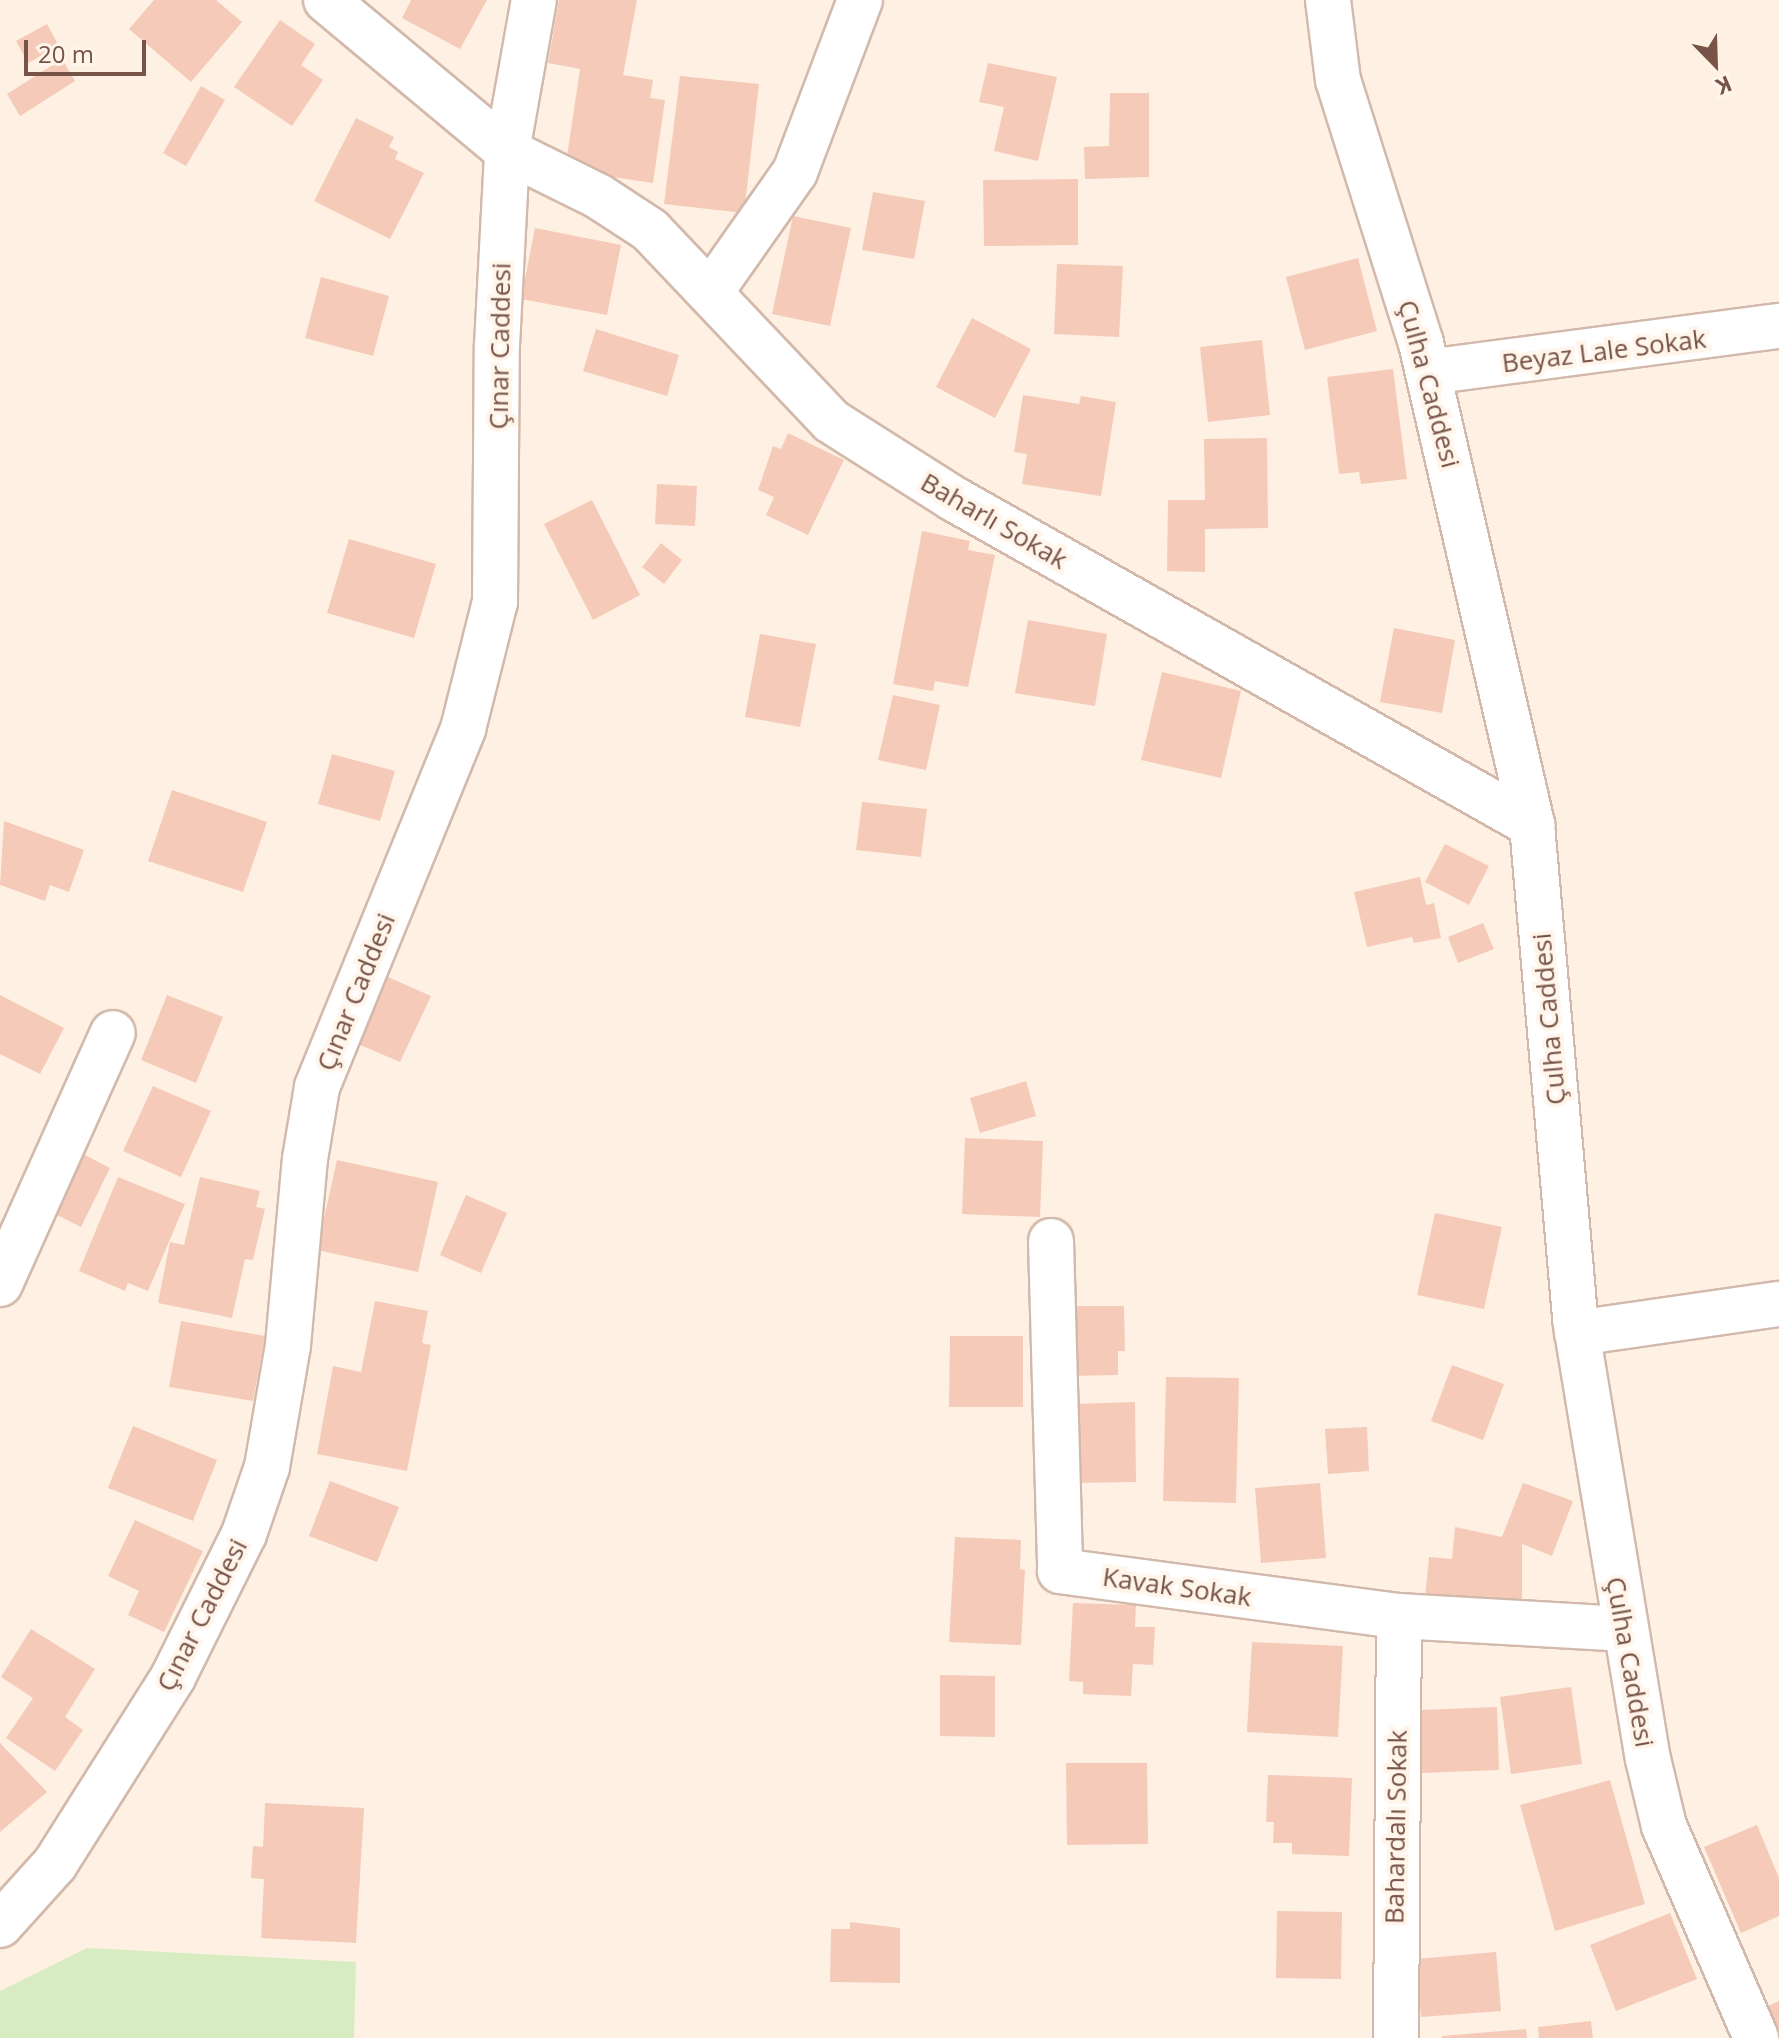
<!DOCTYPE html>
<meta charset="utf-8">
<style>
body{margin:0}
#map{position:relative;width:1779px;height:2038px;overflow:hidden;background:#fef1e3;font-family:"Open Sans",sans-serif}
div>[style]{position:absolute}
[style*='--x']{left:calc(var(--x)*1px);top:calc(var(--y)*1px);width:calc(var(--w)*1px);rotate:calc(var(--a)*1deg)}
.green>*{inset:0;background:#d7edc1}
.building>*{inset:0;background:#f5cab9}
.roads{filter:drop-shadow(2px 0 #d2b9ab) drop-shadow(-2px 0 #d2b9ab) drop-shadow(0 2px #d2b9ab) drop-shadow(0 -2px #d2b9ab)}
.minor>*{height:44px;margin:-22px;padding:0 22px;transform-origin:22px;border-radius:22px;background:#fff}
span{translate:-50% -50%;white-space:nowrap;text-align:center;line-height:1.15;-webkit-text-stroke:8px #fff5eb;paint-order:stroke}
.street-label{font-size:26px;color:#785347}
.north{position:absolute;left:1675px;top:24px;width:80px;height:80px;-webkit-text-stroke:6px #fff5eb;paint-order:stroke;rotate:157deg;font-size:22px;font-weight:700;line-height:32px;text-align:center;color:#785347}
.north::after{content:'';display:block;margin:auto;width:28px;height:36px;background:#785347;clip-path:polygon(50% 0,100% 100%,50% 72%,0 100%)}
.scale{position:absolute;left:24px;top:40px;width:122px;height:36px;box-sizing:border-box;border:4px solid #785347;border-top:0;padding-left:10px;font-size:24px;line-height:28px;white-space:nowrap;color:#785347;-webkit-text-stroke:6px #fff5eb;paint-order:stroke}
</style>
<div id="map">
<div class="green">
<div style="clip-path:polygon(87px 1948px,356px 1962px,354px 2038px,0 2038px,0 1991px)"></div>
</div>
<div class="building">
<div style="clip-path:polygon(154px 0,216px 0,242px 22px,191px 82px,129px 29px)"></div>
<div style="clip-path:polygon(411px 0,487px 0,460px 49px,402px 18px)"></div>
<div style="clip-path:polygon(559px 0,637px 0,623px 75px,653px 80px,650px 98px,665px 100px,653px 183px,565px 170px,580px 69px,548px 63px)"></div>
<div style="clip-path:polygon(280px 20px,315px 44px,301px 65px,323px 80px,292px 126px,234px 87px)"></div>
<div style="clip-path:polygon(47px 24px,59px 46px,28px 63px,16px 41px)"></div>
<div style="clip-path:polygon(62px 59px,75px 81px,20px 116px,7px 94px)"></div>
<div style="clip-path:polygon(988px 63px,1057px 77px,1038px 161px,994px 151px,1004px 107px,979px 102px)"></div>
<div style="clip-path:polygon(680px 76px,759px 84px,744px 213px,664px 204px)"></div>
<div style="clip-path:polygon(201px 86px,225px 100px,186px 166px,163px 153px)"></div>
<div style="clip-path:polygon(1110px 93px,1149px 93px,1149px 177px,1085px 179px,1084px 147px,1109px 146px)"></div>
<div style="clip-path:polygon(356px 118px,394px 137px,389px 147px,398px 152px,395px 159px,424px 173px,390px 239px,314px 201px)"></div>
<div style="clip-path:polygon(1078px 179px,1078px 245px,984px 246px,983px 180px)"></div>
<div style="clip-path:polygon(873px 192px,925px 201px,914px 259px,862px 250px)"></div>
<div style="clip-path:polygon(793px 216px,851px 228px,830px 326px,772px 314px)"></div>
<div style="clip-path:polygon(535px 228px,621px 245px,607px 315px,521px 299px)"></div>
<div style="clip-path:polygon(1358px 258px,1377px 331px,1305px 350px,1286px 277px)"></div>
<div style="clip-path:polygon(1057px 264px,1123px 266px,1119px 337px,1054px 334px)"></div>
<div style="clip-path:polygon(321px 277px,389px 296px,373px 356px,305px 338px)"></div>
<div style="clip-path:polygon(972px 318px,1031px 349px,995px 418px,936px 387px)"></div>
<div style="clip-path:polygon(596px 329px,679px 355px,667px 396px,583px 371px)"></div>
<div style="clip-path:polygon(1262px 340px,1270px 415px,1208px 422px,1200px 347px)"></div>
<div style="clip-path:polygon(1393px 369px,1407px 479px,1361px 484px,1359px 472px,1339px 474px,1327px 377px)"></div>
<div style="clip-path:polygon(1023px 395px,1079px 404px,1081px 396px,1116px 402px,1101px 496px,1022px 484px,1027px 454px,1014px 452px)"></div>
<div style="clip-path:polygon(788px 433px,844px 460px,808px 535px,766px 515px,774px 497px,758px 490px,773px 446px,781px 449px)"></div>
<div style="clip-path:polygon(1267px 438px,1268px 528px,1205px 529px,1205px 572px,1167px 571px,1168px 500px,1205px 500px,1204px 439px)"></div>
<div style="clip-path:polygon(657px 484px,697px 486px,695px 526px,655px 524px)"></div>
<div style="clip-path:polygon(592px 500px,640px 595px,593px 620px,544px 524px)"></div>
<div style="clip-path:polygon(922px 531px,970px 541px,968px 550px,995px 555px,968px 687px,935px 681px,933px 691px,893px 684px)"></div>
<div style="clip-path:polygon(349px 539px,436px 564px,414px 638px,327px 613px)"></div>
<div style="clip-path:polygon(661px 543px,682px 560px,664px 584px,642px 567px)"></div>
<div style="clip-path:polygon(1028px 620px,1107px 634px,1095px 706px,1015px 693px)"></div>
<div style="clip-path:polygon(1394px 628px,1455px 640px,1442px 713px,1380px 702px)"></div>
<div style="clip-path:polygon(760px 634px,816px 644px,800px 727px,745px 717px)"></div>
<div style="clip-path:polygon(1162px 672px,1241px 691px,1221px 778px,1141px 760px)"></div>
<div style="clip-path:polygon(893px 695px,940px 705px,926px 770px,878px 760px)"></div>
<div style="clip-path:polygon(332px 754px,395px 771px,380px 821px,318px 804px)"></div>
<div style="clip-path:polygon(172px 790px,267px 822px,243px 892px,148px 861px)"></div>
<div style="clip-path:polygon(862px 802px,927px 809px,921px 857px,856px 850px)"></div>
<div style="clip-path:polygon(4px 821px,84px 850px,69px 892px,50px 885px,45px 901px,0 885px)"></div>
<div style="clip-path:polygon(1445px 844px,1489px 866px,1469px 905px,1425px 882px)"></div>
<div style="clip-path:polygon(1420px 877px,1426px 905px,1434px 903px,1441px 938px,1414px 943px,1412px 937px,1367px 947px,1354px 892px)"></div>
<div style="clip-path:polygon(1483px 923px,1494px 949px,1458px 963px,1448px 937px)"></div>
<div style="clip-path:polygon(381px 974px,431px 996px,400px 1062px,351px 1041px)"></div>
<div style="clip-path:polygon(0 995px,64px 1028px,40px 1074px,0 1054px)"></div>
<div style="clip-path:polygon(167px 995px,223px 1017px,196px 1083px,141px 1060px)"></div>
<div style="clip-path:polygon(1026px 1081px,1036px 1116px,980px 1133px,970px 1098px)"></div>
<div style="clip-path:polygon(153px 1086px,211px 1111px,181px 1177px,123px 1151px)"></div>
<div style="clip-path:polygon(965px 1138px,1043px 1141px,1040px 1217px,962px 1214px)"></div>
<div style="clip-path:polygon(79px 1152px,110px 1168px,81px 1227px,49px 1211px)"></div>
<div style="clip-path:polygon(337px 1160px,438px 1182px,418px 1272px,317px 1250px)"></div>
<div style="clip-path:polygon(118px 1177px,185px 1204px,148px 1291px,128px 1283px,125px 1291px,79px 1271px)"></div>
<div style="clip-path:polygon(200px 1177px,260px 1191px,256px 1207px,265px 1209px,253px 1260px,245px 1259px,232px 1318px,158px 1303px,170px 1242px,184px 1245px)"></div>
<div style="clip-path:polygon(466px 1195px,507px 1213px,481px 1273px,440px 1255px)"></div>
<div style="clip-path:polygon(1435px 1213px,1502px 1227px,1484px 1309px,1417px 1295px)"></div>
<div style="clip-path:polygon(375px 1301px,428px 1311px,422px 1343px,431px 1345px,407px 1471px,317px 1454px,333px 1366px,361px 1372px)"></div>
<div style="clip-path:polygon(1067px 1306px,1124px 1306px,1125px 1351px,1118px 1351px,1118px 1375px,1067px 1376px)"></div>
<div style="clip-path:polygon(181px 1321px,265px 1336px,253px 1401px,169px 1387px)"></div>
<div style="clip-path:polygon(950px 1336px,1023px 1336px,1023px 1407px,949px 1407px)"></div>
<div style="clip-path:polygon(1452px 1365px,1504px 1384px,1483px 1440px,1431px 1421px)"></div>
<div style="clip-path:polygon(1166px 1377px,1239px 1378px,1236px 1503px,1163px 1501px)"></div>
<div style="clip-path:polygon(1135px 1402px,1136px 1482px,1074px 1483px,1072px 1404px)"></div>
<div style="clip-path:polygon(133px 1426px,217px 1460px,193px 1521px,108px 1488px)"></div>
<div style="clip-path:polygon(1367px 1427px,1369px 1471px,1328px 1474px,1325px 1429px)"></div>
<div style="clip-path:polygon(330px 1481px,399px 1507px,377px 1562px,309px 1536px)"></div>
<div style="clip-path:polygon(1320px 1483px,1326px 1558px,1261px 1563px,1255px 1488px)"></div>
<div style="clip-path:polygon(1523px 1483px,1573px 1501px,1552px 1556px,1522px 1544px,1522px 1608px,1425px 1598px,1429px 1557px,1452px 1559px,1455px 1527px,1502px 1537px)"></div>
<div style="clip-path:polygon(135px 1520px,203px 1551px,164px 1632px,128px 1615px,139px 1591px,108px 1576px)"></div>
<div style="clip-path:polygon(955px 1537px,1021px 1540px,1020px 1569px,1025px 1570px,1021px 1645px,949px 1642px)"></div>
<div style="clip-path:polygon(1073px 1603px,1136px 1605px,1135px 1627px,1155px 1627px,1153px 1665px,1133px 1664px,1131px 1696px,1083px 1694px,1083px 1682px,1069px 1681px)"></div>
<div style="clip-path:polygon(31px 1629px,95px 1669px,65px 1717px,83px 1730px,55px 1771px,6px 1738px,33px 1698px,1px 1677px)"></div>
<div style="clip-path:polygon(1252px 1642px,1343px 1646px,1338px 1737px,1247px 1732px)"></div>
<div style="clip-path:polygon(940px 1675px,995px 1676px,995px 1737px,940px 1736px)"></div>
<div style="clip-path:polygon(1571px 1687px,1582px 1764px,1511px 1774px,1500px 1697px)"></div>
<div style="clip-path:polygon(1497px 1707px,1499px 1770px,1422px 1773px,1420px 1710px)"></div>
<div style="clip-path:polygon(0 1743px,47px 1792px,0 1832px)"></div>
<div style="clip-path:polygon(1066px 1763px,1147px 1763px,1148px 1844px,1067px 1845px)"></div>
<div style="clip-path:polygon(1268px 1775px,1352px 1778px,1349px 1856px,1292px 1854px,1292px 1843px,1273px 1843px,1274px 1822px,1266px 1822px)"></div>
<div style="clip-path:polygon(1610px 1780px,1645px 1904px,1555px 1931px,1520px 1805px)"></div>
<div style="clip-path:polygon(265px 1803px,364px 1808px,356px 1943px,261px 1938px,264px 1879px,251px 1878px,253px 1846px,263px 1847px)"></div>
<div style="clip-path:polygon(1757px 1825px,1779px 1878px,1779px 1916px,1741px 1933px,1704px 1847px)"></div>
<div style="clip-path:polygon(1277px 1911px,1342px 1912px,1341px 1979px,1276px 1978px)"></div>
<div style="clip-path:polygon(1670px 1913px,1697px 1979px,1616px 2011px,1590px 1945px)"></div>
<div style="clip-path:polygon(850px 1922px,900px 1928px,900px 1983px,830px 1982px,831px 1929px,850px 1929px)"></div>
<div style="clip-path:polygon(1496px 1952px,1501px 2011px,1421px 2017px,1416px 1959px)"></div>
<div style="clip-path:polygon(1779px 2001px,1779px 2034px,1766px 2007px)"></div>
<div style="clip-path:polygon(1591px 2021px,1593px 2038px,1539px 2038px,1538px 2027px)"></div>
<div style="clip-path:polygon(1526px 2029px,1527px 2038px,1442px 2038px,1442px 2036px)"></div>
</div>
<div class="roads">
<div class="minor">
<div style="--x:326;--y:0;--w:236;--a:39.8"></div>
<div style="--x:507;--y:151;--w:102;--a:26.3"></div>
<div style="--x:598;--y:196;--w:62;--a:33.2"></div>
<div style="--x:650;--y:230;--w:263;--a:46.5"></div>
<div style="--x:831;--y:421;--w:146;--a:32.4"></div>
<div style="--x:954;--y:499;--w:664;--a:29.42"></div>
<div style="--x:1328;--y:0;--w:81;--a:82.9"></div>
<div style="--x:1338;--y:80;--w:276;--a:72.5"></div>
<div style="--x:1421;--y:343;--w:495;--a:77"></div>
<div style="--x:1532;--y:825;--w:496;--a:85"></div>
<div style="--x:1575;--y:1319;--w:446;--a:80.6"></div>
<div style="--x:1648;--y:1759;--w:69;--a:76.6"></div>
<div style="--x:1664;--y:1826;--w:231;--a:66.5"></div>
<div style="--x:712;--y:290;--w:144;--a:-54.9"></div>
<div style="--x:795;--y:172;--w:184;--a:-69.3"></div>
<div style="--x:1428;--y:372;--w:354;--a:-7.5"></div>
<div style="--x:1051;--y:1241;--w:330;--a:88.4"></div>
<div style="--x:1060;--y:1571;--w:342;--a:7.6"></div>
<div style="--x:1399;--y:1616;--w:224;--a:3.3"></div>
<div style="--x:0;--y:1284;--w:275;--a:-65.8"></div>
<div style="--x:1577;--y:1333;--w:204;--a:-8.2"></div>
<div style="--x:0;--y:1925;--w:82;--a:-48"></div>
<div style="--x:55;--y:1864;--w:221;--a:-57.7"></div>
<div style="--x:173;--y:1677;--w:160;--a:-63.6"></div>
<div style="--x:244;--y:1534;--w:71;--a:-71.1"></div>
<div style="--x:267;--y:1467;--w:124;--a:-80.2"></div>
<div style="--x:288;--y:1345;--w:187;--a:-84.8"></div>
<div style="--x:305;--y:1159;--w:73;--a:-80.5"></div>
<div style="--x:317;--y:1087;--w:387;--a:-67.8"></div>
<div style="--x:463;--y:729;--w:131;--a:-75.9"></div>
<div style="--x:495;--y:602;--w:257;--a:-89.6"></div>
<div style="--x:497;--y:345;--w:194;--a:-87"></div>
<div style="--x:507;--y:151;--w:153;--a:-79.9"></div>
<div style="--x:1396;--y:2038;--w:422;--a:-89.6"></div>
</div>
</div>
<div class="street-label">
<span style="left:500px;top:346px;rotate:-89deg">Çınar Caddesi</span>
<span style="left:1604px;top:351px;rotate:-7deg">Beyaz Lale Sokak</span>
<span style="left:1429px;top:384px;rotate:75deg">Çulha Caddesi</span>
<span style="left:994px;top:521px;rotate:30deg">Baharlı Sokak</span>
<span style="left:356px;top:992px;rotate:-68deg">Çınar Caddesi</span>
<span style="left:1549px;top:1019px;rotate:-95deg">Çulha Caddesi</span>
<span style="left:1177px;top:1587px;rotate:8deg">Kavak Sokak</span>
<span style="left:202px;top:1615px;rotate:-63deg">Çınar Caddesi</span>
<span style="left:1630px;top:1662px;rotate:80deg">Çulha Caddesi</span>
<span style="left:1396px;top:1827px;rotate:-89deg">Bahardalı Sokak</span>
</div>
<div class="north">K</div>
<div class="scale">20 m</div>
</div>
